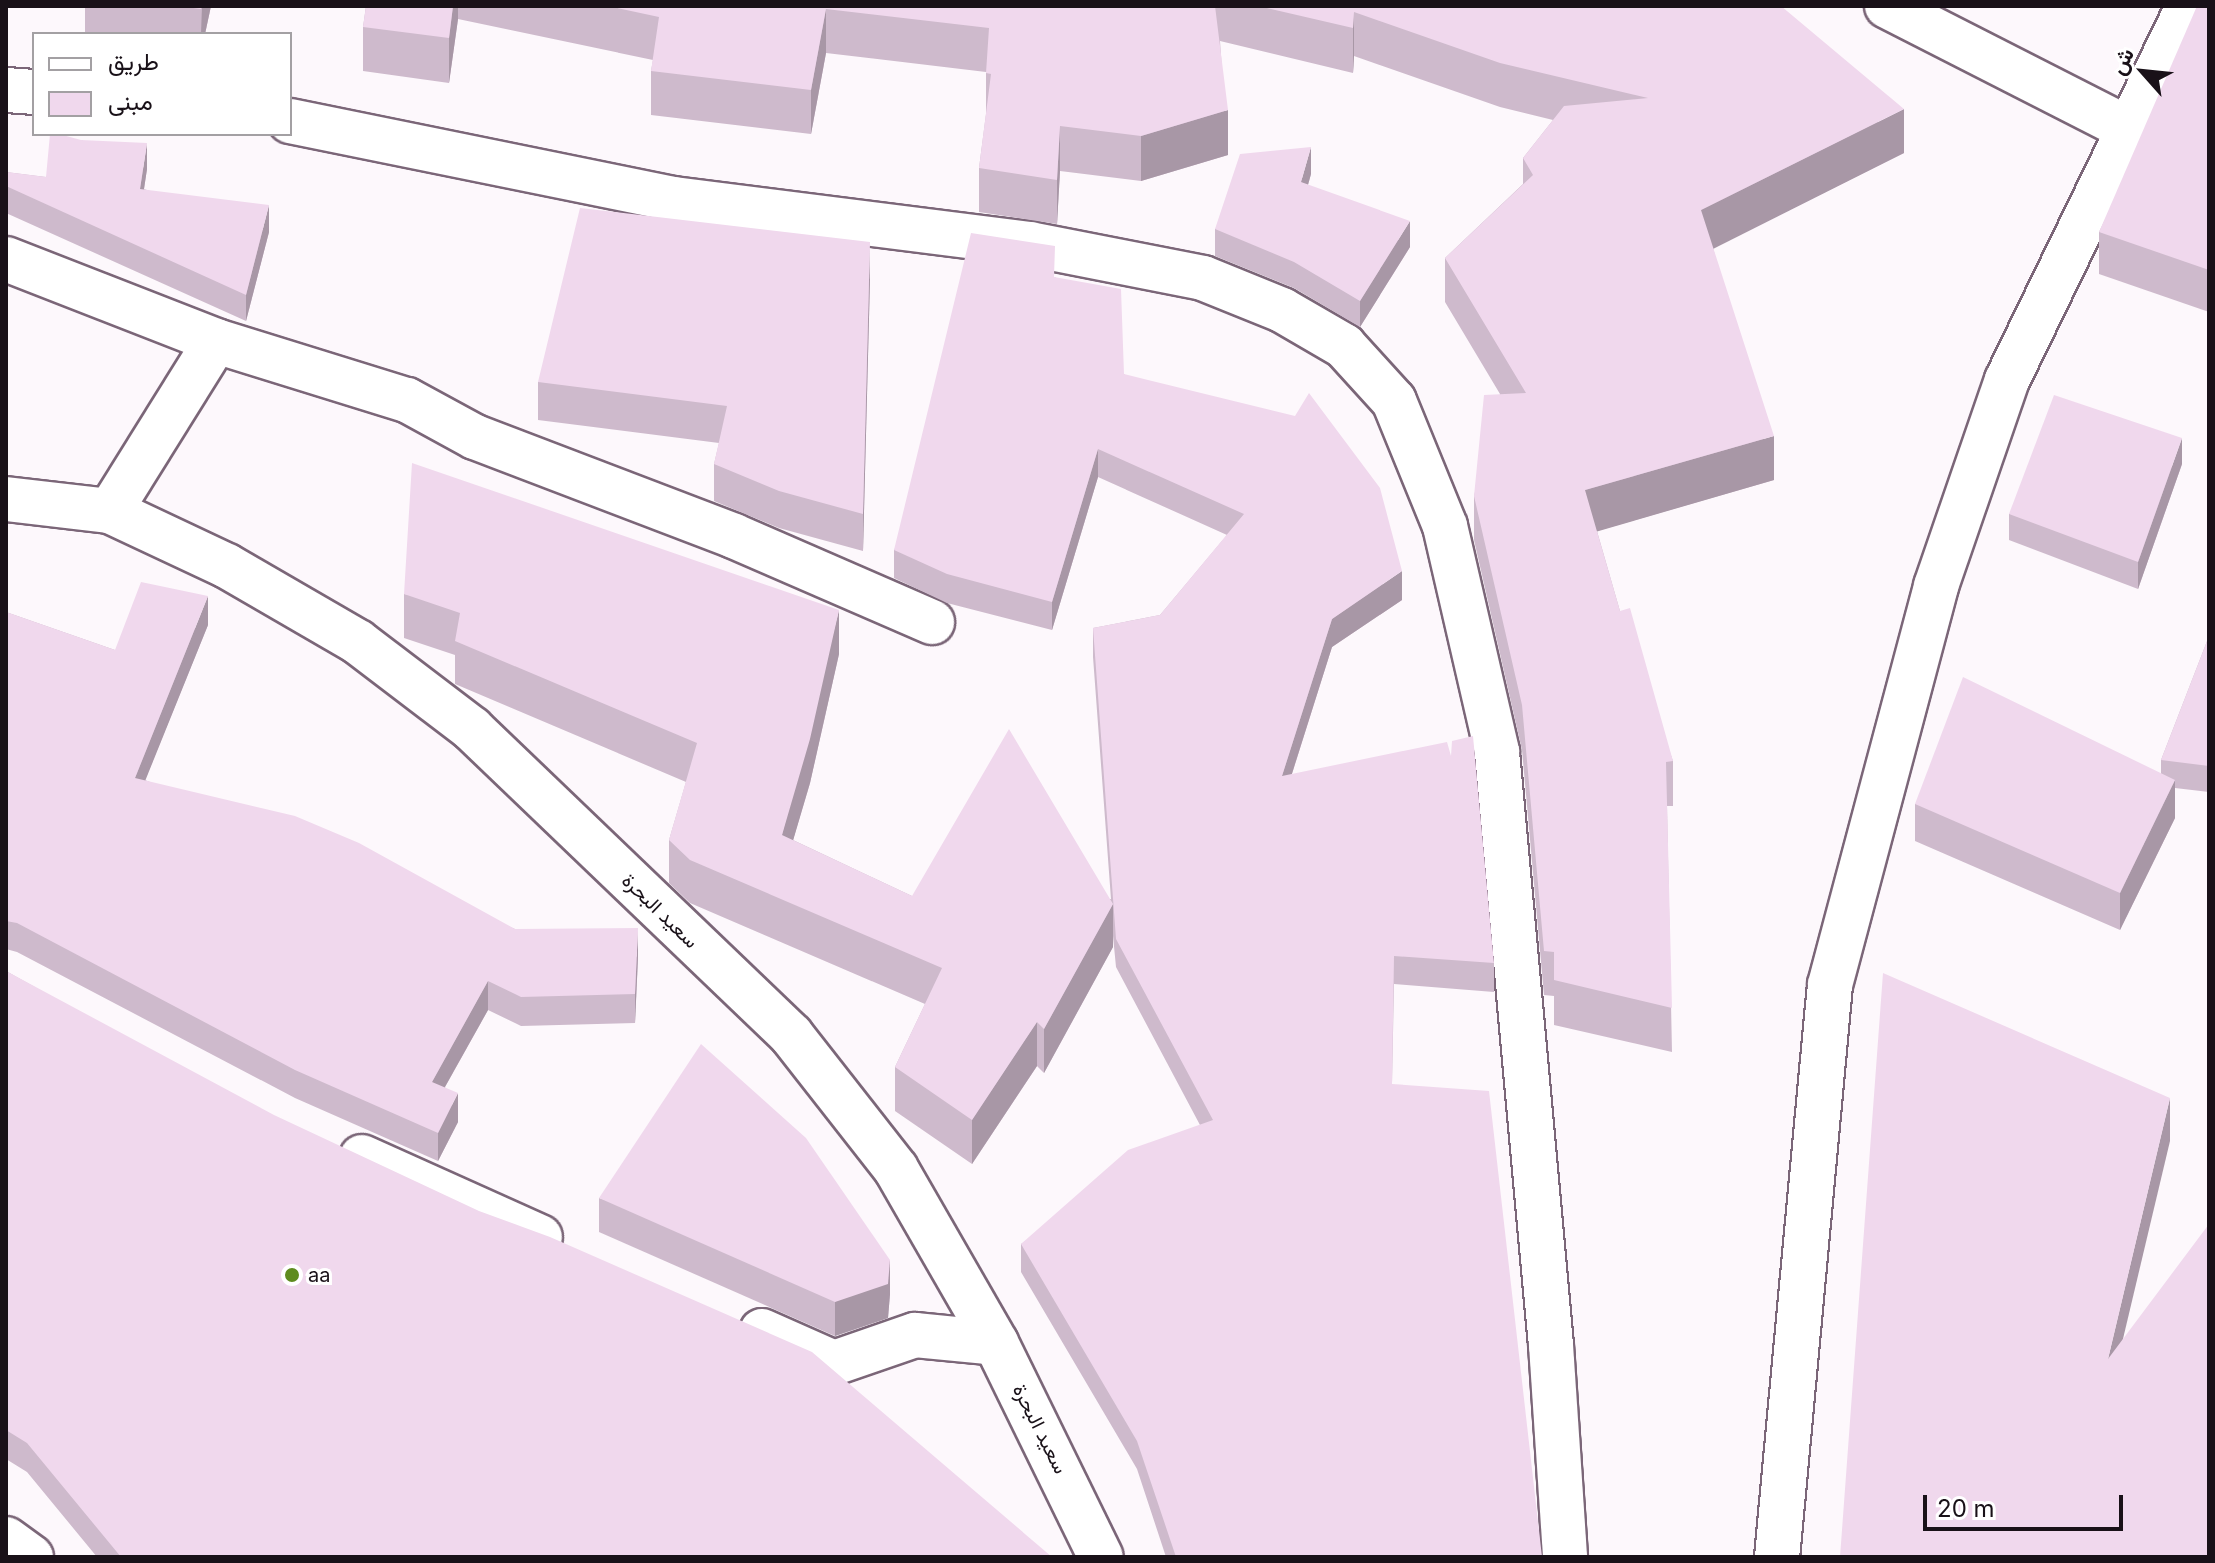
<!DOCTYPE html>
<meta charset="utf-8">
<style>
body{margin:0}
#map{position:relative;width:2215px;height:1563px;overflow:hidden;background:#fdf8fc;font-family:Inter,Vazirmatn,sans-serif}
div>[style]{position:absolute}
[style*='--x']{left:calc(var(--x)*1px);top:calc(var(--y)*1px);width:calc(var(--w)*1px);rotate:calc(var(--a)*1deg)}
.roads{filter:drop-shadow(2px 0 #7b6678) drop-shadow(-2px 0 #7b6678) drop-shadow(0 2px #7b6678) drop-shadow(0 -2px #7b6678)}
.minor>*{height:44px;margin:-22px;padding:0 22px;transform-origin:22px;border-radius:22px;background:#fff}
.tertiary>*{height:44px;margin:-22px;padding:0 22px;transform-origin:22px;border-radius:22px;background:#fff}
.wall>*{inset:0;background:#cebacc}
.shaded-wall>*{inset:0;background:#a897a6}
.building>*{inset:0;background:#f0d8ed}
.dots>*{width:22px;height:22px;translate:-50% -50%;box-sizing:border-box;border:4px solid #fff;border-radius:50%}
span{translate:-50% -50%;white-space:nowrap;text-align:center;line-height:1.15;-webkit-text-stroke:6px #fff;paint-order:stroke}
.street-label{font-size:20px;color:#191118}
.poi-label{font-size:20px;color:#191118}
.left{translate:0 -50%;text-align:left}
.frame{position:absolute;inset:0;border:8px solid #191118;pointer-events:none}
.legend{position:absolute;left:32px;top:32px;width:260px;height:104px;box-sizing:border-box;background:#fff;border:2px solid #a3a0a3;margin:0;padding:10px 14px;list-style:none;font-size:24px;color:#191118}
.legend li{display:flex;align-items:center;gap:16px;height:40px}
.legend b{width:40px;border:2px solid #a3a0a3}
.north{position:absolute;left:2103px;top:32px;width:80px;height:80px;-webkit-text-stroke:6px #fff;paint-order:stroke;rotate:297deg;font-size:22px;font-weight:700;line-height:32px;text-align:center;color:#191118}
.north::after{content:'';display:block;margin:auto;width:28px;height:36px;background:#191118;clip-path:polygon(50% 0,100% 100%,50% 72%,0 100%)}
.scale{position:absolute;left:1923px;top:1495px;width:200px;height:36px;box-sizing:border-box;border:4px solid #191118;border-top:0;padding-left:10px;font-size:24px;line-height:28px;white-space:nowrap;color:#191118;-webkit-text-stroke:6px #fff;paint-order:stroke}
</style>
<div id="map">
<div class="roads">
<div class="minor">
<div style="--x:1887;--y:6;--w:268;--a:27"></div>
<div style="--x:6;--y:90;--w:28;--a:4"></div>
<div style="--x:290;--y:121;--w:392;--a:11.5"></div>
<div style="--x:674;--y:199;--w:359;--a:7.2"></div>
<div style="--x:1030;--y:244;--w:176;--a:11.1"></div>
<div style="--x:1203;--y:278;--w:85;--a:22.1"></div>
<div style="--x:1282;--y:310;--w:72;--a:30.1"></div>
<div style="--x:1344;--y:346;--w:74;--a:47.7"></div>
<div style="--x:1394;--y:401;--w:135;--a:67.8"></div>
<div style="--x:1445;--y:526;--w:232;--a:77"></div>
<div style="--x:1497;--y:752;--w:595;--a:84.8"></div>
<div style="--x:1551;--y:1345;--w:212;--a:86.2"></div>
<div style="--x:6;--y:259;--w:225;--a:21.3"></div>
<div style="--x:216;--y:341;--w:200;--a:17.2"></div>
<div style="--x:407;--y:400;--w:77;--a:28.6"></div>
<div style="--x:475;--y:437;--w:277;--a:20.9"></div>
<div style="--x:734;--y:536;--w:216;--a:23.5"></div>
<div style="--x:6;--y:499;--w:105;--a:6.6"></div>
<div style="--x:110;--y:511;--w:129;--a:25.2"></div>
<div style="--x:227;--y:566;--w:151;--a:30.1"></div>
<div style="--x:358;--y:642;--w:143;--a:37.3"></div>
<div style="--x:472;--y:729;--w:442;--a:43.8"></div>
<div style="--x:791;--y:1035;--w:170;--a:51.9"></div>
<div style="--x:896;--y:1169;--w:201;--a:60.1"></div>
<div style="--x:996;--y:1343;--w:238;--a:63.9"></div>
<div style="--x:110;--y:511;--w:200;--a:-58.1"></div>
<div style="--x:362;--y:1157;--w:195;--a:24.2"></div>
<div style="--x:762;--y:1331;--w:79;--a:24"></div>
<div style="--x:834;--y:1363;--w:86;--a:-19.1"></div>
<div style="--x:915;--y:1335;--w:81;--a:5.6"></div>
<div style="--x:6;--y:1539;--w:31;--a:36"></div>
</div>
<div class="tertiary">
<div style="--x:1777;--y:1557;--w:574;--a:-84.71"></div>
<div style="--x:1830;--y:985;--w:413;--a:-75.1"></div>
<div style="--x:1936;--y:586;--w:218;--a:-71"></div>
<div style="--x:2007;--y:380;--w:416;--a:-64.1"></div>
</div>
</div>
<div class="wall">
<div style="clip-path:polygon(85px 6px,211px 6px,205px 34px,85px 34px)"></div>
<div style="clip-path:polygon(366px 6px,1781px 6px,1904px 153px,1713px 248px,1774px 480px,1597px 531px,1620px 611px,1673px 761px,1673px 806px,1667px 806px,1672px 1052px,1554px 1025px,1554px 996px,1544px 995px,1522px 750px,1474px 540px,1474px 496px,1500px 394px,1445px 302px,1445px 258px,1523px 184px,1523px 158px,1553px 120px,1500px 107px,1354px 56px,1353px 73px,1220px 41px,1228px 155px,1141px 181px,1060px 171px,1057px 224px,979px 212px,979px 168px,986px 114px,986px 72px,826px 53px,811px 134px,651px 115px,651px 71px,653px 60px,458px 19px,449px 83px,363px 71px,363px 27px)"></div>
<div style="clip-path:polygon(2209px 6px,2209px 312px,2099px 274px,2099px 232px)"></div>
<div style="clip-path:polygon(81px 140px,147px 169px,144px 189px,269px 232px,246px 321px,6px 213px,6px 172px,46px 177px)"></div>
<div style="clip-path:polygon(1311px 174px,1308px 185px,1410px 247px,1360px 327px,1294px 288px,1215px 256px,1215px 229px)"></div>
<div style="clip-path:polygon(1055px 277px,1124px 374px,1402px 600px,1332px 647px,1292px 774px,1494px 963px,1494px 992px,1394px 984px,1392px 1084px,1542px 1557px,1166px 1557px,1137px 1469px,1021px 1272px,1021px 1244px,1200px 1125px,1116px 967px,1113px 936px,1113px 947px,1044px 1073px,1037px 1066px,972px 1164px,895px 1111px,895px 1067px,925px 1004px,690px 903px,669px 883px,669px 840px,686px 782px,455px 684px,455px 655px,404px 638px,404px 594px,839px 654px,810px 783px,793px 840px,912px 896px,1111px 899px,1093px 657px,1093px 628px,1160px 615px,1227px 535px,1098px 477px,1052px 630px,947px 603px,894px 578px,894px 550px)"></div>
<div style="clip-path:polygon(870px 279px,863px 551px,779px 528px,714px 501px,714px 464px,719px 443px,538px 420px,538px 382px)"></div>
<div style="clip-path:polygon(2182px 464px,2138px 589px,2009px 540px,2009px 514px)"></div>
<div style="clip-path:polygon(6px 612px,115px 650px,208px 625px,145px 780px,515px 929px,638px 957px,635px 1023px,521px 1026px,488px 1010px,445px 1087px,458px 1122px,438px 1161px,295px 1098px,17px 952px,6px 949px)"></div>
<div style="clip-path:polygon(2209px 636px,2209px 792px,2175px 788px,2175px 818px,2120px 930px,1915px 841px,1915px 804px,2161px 774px,2161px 760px)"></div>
<div style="clip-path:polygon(6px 971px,1052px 1557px,97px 1557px,27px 1472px,6px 1459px)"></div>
<div style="clip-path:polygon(599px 1198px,890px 1294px,888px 1318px,835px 1336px,599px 1232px)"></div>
</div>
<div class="shaded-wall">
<div style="clip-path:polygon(202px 6px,211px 6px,205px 34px,201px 34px)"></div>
<div style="clip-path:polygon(453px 6px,458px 6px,458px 19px,449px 83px,449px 38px)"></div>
<div style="clip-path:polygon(826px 9px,826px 53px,811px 134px,811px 90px)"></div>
<div style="clip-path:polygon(1354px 12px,1354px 56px,1353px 73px,1353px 28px)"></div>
<div style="clip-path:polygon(1904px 109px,1904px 153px,1701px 255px,1701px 210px)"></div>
<div style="clip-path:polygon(1228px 110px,1228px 155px,1141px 181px,1141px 136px)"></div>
<div style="clip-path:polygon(1060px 126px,1060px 171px,1057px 224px,1057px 180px)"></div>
<div style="clip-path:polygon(147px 143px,147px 169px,140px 215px,140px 189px)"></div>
<div style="clip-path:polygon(1311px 147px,1311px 174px,1301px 209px,1301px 182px)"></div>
<div style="clip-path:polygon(269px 205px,269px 232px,246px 321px,246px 295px)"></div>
<div style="clip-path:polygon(1410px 221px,1410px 247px,1360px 327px,1360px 301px)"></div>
<div style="clip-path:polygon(870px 242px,870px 279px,863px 551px,863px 514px)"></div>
<div style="clip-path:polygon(1774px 436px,1774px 480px,1585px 535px,1585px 490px)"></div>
<div style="clip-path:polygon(2182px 438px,2182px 464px,2138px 589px,2138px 562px)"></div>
<div style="clip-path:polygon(1098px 449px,1098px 477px,1052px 630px,1052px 602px)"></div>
<div style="clip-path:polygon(1402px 571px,1402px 600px,1332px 647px,1282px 805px,1282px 776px,1332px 619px)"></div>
<div style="clip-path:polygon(208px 596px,208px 625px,135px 806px,135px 778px)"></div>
<div style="clip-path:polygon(839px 610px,839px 654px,810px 783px,782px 878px,782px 835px)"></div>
<div style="clip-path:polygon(2175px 780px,2175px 818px,2120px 930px,2120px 893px)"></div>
<div style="clip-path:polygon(1113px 904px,1113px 947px,1044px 1073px,1044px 1029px)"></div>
<div style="clip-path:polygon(638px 928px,638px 957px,635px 1023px,635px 994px)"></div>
<div style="clip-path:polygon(488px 981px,488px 1010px,432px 1110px,432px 1082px)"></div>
<div style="clip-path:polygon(1037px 1022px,1037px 1066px,972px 1164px,972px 1120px)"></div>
<div style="clip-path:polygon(458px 1093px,458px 1122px,438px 1161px,438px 1133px)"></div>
<div style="clip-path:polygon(2170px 1098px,2170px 1141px,2108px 1402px,2108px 1359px)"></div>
<div style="clip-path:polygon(890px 1260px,890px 1294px,888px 1318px,835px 1336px,835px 1302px)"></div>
</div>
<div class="building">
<div style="clip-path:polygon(178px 6px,202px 6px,201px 9px)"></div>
<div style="clip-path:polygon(366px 6px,453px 6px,449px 38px,363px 27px)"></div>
<div style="clip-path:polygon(608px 6px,1215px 6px,1228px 110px,1141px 136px,1060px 126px,1057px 180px,979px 168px,991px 74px,986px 73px,989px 28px,826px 9px,811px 90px,651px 71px,659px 17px)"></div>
<div style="clip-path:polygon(1258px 6px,1781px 6px,1904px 109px,1701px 210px,1774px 436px,1585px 490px,1620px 611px,1630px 608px,1673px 761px,1666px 762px,1672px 1008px,1554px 980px,1554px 952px,1544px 951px,1522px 705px,1474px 496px,1484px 395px,1526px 393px,1445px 258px,1533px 175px,1523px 158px,1564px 106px,1648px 98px,1500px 63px,1354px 12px,1353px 28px)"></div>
<div style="clip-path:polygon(2197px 6px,2209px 6px,2209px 270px,2099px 232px)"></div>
<div style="clip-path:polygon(50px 134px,59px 134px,81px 140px,147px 143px,140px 189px,269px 205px,246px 295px,6px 186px,6px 172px,46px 177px)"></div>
<div style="clip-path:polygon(1311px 147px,1301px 182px,1410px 221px,1360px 301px,1294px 262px,1215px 229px,1240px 154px)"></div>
<div style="clip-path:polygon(580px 208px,870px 242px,863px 514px,779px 491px,714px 464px,727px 406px,538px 382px)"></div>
<div style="clip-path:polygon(971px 233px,1055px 246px,1054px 277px,1121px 289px,1124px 374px,1295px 416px,1309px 393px,1380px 488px,1402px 571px,1332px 619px,1282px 776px,1447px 742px,1451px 756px,1452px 741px,1473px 736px,1494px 963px,1394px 956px,1392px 1084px,1489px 1091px,1542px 1557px,1176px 1557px,1137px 1441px,1021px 1244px,1128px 1150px,1213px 1120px,1116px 939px,1093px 628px,1160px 615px,1244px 514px,1098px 449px,1052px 602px,947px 574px,894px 550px)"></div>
<div style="clip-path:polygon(2054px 395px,2182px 438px,2138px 562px,2009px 514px)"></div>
<div style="clip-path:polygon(412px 463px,839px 610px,810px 739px,782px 835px,912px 896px,1009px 729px,1113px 904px,1044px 1029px,1037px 1022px,972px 1120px,895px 1067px,942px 968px,690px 860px,669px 840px,697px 743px,455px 641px,460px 613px,404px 594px)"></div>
<div style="clip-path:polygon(141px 582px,208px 596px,135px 778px,295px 816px,359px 843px,515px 929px,638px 928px,635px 994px,521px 997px,488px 981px,432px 1082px,458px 1093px,438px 1133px,295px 1070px,17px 923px,6px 921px,6px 612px,115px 650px)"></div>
<div style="clip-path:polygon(2209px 636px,2209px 766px,2161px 760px)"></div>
<div style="clip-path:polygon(1963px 677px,2175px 780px,2120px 893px,1915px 804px)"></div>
<div style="clip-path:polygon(6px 971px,274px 1115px,479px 1211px,550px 1237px,812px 1352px,1052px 1557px,121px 1557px,27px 1443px,6px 1430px)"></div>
<div style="clip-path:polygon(1883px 973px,2170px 1098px,2108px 1359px,2209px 1224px,2209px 1557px,1840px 1557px)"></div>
<div style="clip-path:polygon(701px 1044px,806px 1138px,890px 1260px,888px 1284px,835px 1302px,599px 1198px)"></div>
</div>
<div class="dots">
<div style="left:292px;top:1275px;background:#5e8b1e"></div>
</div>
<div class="street-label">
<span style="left:660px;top:911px;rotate:44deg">سعيد البحرة</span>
<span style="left:1040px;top:1429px;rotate:63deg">سعيد البحرة</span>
</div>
<div class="poi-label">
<span class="left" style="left:308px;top:1275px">aa</span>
</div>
<div class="frame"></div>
<ul class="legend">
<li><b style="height:10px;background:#fff"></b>طريق</li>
<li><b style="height:22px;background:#f0d8ed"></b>مبنى</li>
</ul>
<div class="north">ش</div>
<div class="scale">20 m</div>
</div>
